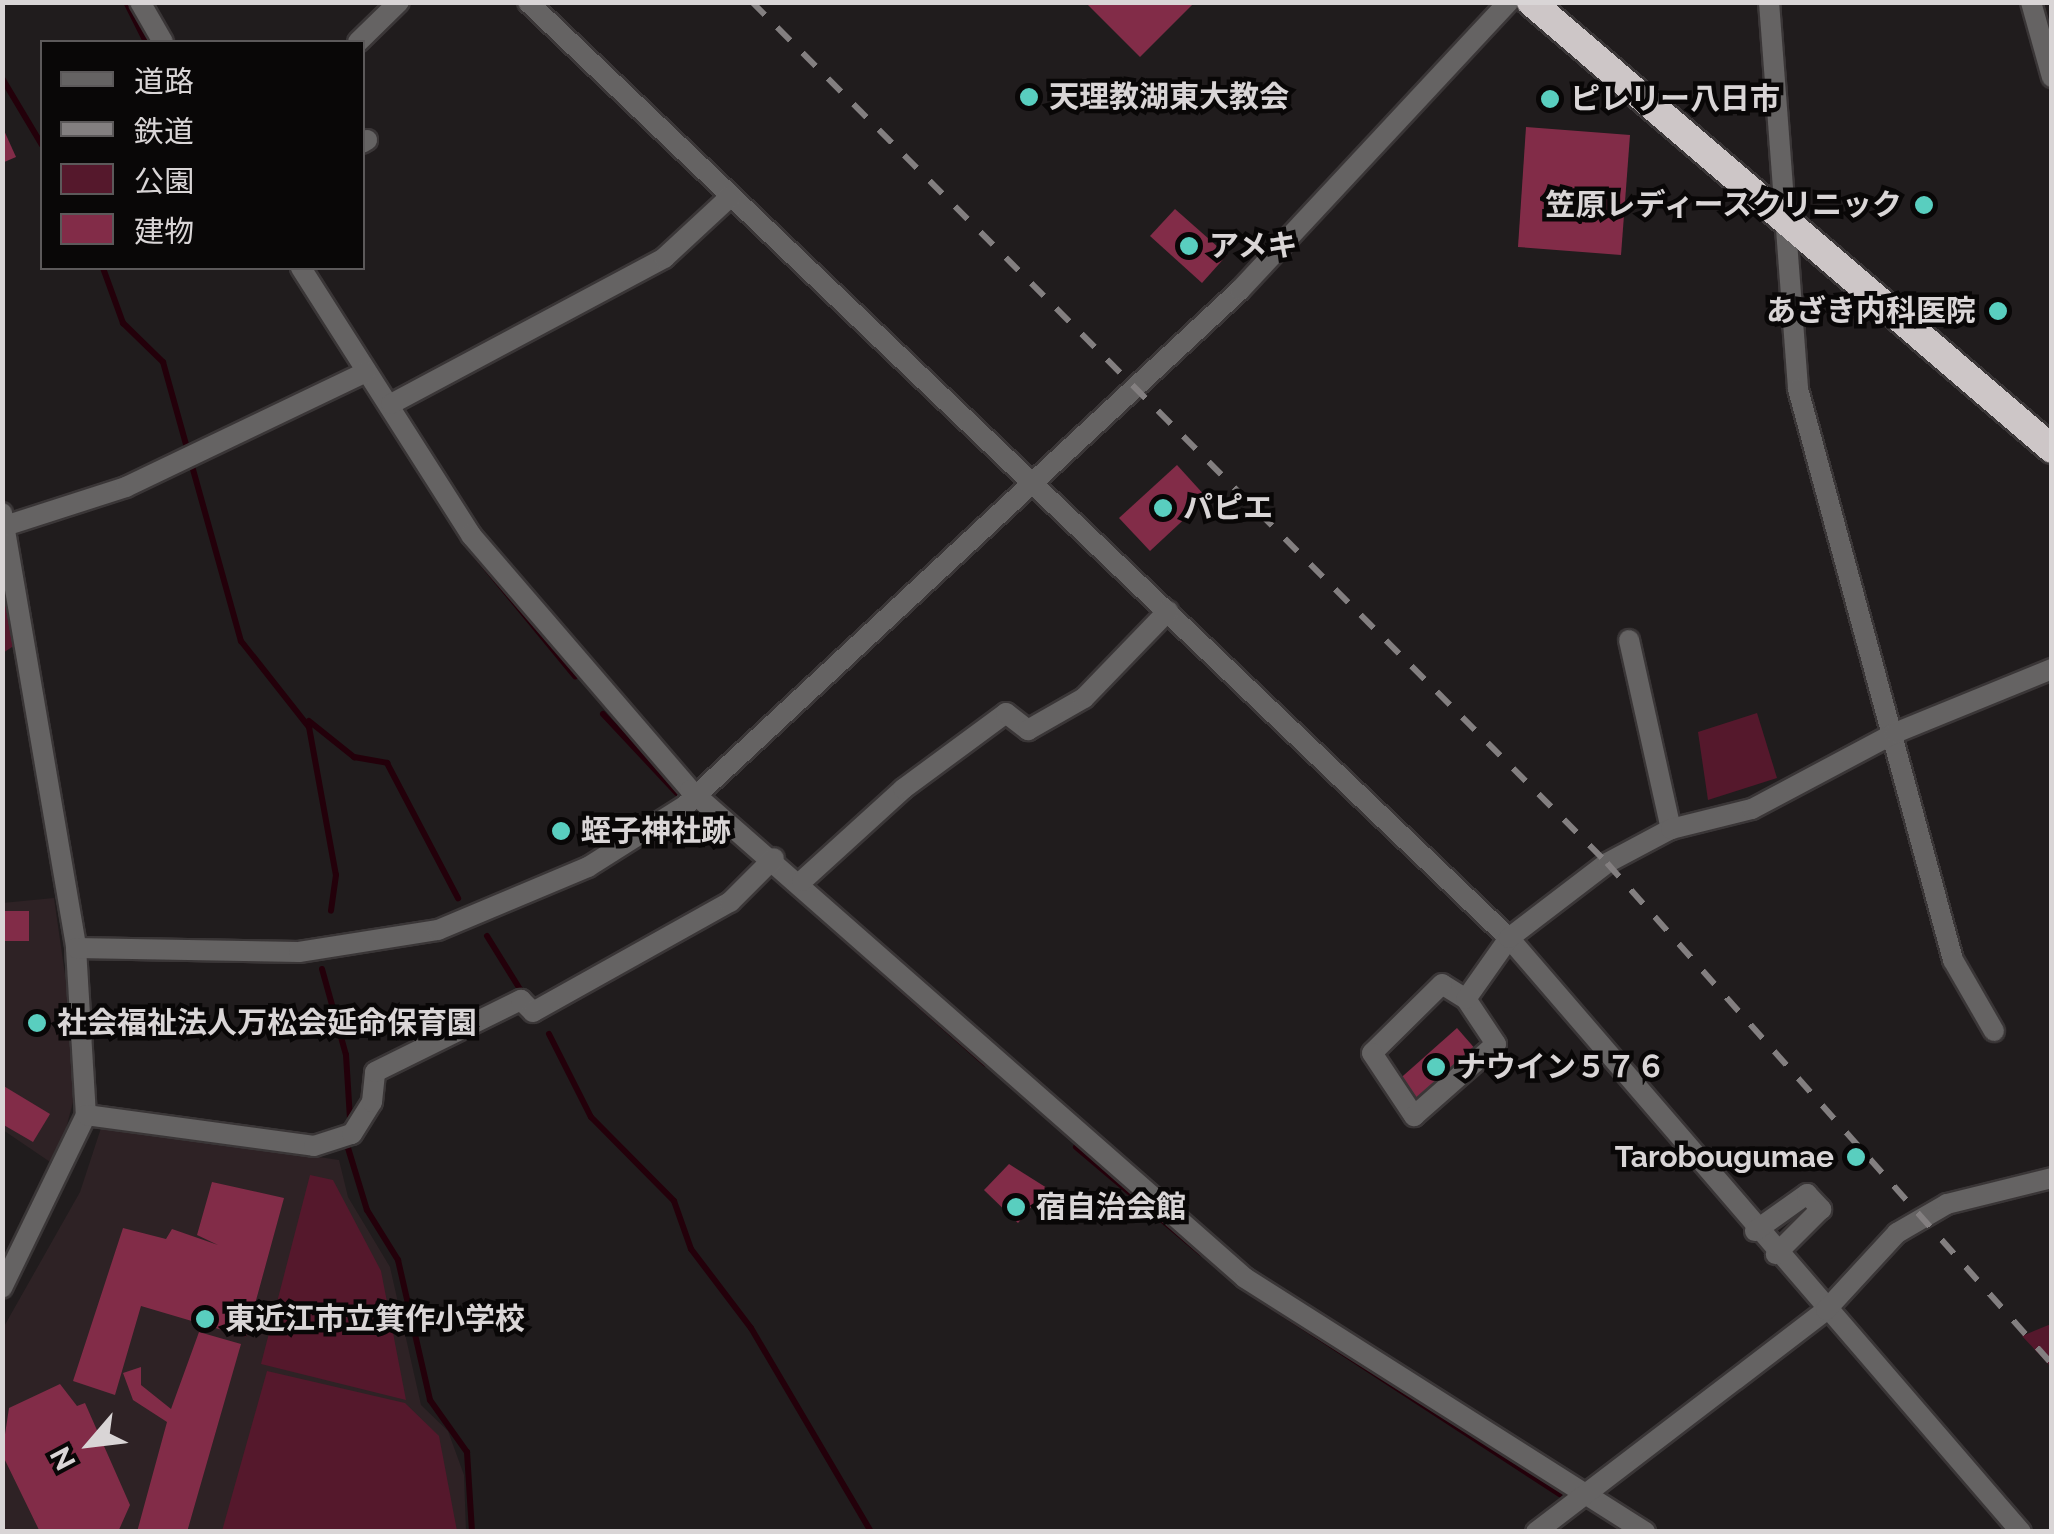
<!DOCTYPE html>
<meta charset="utf-8">
<style>
body{margin:0}
#map{position:relative;width:2054px;height:1534px;overflow:hidden;background:#201c1d;font-family:Raleway,"Noto Sans JP",sans-serif}
div>[style]{position:absolute}
[style*='--x']{left:calc(var(--x)*1px);top:calc(var(--y)*1px);width:calc(var(--w)*1px);rotate:calc(var(--a)*1deg)}
.built>*{inset:0;background:#2e2225}
.green>*{inset:0;background:#55182c}
.stream>*{height:6px;margin:-3px;padding:0 3px;transform-origin:3px;border-radius:3px;background:#23000a}
.building>*{inset:0;background:#822c48}
.roads{filter:drop-shadow(2px 0 #3a3637) drop-shadow(-2px 0 #3a3637) drop-shadow(0 2px #3a3637) drop-shadow(0 -2px #3a3637)}
.minor>*{height:20px;margin:-10px;padding:0 10px;transform-origin:10px;border-radius:10px;background:#656363}
.highway>*{height:28px;margin:-14px;padding:0 14px;transform-origin:14px;border-radius:14px;background:#cdc6c7}
.rail>*{height:6px;margin-top:-3px;transform-origin:0;background:repeating-linear-gradient(90deg,#837f80 0 18px,transparent 0 36px)}
.dots>*{width:28px;height:28px;translate:-50% -50%;box-sizing:border-box;border:5px solid #090707;border-radius:50%}
span{translate:-50% -50%;white-space:nowrap;text-align:center;line-height:1.15;-webkit-text-stroke:9px #090707;paint-order:stroke}
.poi-label{font-size:30px;color:#d9d5d6;font-weight:700}
.left{translate:0 -50%;text-align:left}
.right{translate:-100% -50%;text-align:right}
.frame{position:absolute;inset:0;border:5px solid #d9d5d6;pointer-events:none}
.legend{position:absolute;left:40px;top:40px;width:325px;height:230px;box-sizing:border-box;background:#090707;border:2px solid #5c595a;margin:0;padding:12px 18px;list-style:none;font-size:30px;color:#d9d5d6}
.legend li{display:flex;align-items:center;gap:20px;height:50px}
.legend b{width:50px;border:2px solid #5c595a}
.north{position:absolute;left:40px;top:1394px;width:100px;height:100px;-webkit-text-stroke:8px #090707;paint-order:stroke;rotate:242deg;font-size:28px;font-weight:700;line-height:40px;text-align:center;color:#d9d5d6}
.north::after{content:'';display:block;margin:auto;width:35px;height:45px;background:#d9d5d6;clip-path:polygon(50% 0,100% 100%,50% 72%,0 100%)}
</style>
<div id="map">
<div class="built">
<div style="clip-path:polygon(54px 898px,74px 1038px,73px 1102px,56px 1166px,3px 1130px,2px 903px)"></div>
<div style="clip-path:polygon(121px 1127px,339px 1160px,348px 1197px,390px 1267px,421px 1405px,448px 1431px,464px 1475px,466px 1531px,3px 1531px,2px 1330px,80px 1192px,101px 1128px)"></div>
</div>
<div class="green">
<div style="clip-path:polygon(2px 570px,15px 645px,3px 653px,2px 653px)"></div>
<div style="clip-path:polygon(1757px 713px,1777px 778px,1708px 800px,1698px 732px)"></div>
<div style="clip-path:polygon(310px 1175px,333px 1180px,381px 1271px,406px 1400px,261px 1364px)"></div>
<div style="clip-path:polygon(2051px 1324px,2051px 1367px,2022px 1336px)"></div>
<div style="clip-path:polygon(267px 1371px,405px 1403px,439px 1436px,457px 1531px,222px 1531px)"></div>
</div>
<div class="stream">
<div style="--x:126;--y:2;--w:45;--a:63.4"></div>
<div style="--x:2;--y:78;--w:78;--a:59.2"></div>
<div style="--x:103;--y:268;--w:59;--a:70"></div>
<div style="--x:123;--y:323;--w:56;--a:44.3"></div>
<div style="--x:163;--y:362;--w:290;--a:74.4"></div>
<div style="--x:241;--y:641;--w:110;--a:51.7"></div>
<div style="--x:309;--y:727;--w:150;--a:79.7"></div>
<div style="--x:336;--y:875;--w:36;--a:98"></div>
<div style="--x:473;--y:552;--w:161;--a:50.6"></div>
<div style="--x:603;--y:714;--w:108;--a:46.9"></div>
<div style="--x:309;--y:721;--w:58;--a:38.7"></div>
<div style="--x:354;--y:757;--w:34;--a:10"></div>
<div style="--x:387;--y:763;--w:153;--a:62.3"></div>
<div style="--x:704;--y:817;--w:34;--a:40"></div>
<div style="--x:826;--y:922;--w:213;--a:41.6"></div>
<div style="--x:487;--y:936;--w:68;--a:58.2"></div>
<div style="--x:322;--y:969;--w:89;--a:74.4"></div>
<div style="--x:346;--y:1055;--w:64;--a:86.4"></div>
<div style="--x:549;--y:1034;--w:93;--a:63.2"></div>
<div style="--x:591;--y:1117;--w:118;--a:45.3"></div>
<div style="--x:674;--y:1201;--w:51;--a:70.5"></div>
<div style="--x:691;--y:1249;--w:99;--a:52.8"></div>
<div style="--x:751;--y:1328;--w:237;--a:59.5"></div>
<div style="--x:1076;--y:1147;--w:164;--a:40.3"></div>
<div style="--x:348;--y:1148;--w:65;--a:73"></div>
<div style="--x:367;--y:1210;--w:59;--a:58.2"></div>
<div style="--x:398;--y:1260;--w:144;--a:77.1"></div>
<div style="--x:430;--y:1400;--w:64;--a:54.6"></div>
<div style="--x:467;--y:1452;--w:80;--a:86.4"></div>
<div style="--x:1242;--y:1287;--w:379;--a:33.1"></div>
</div>
<div class="building">
<div style="clip-path:polygon(1085px 2px,1195px 2px,1140px 57px)"></div>
<div style="clip-path:polygon(2px 126px,16px 157px,2px 163px)"></div>
<div style="clip-path:polygon(1526px 127px,1630px 135px,1621px 255px,1518px 247px)"></div>
<div style="clip-path:polygon(1175px 209px,1227px 255px,1202px 283px,1150px 236px)"></div>
<div style="clip-path:polygon(1177px 465px,1207px 498px,1150px 551px,1119px 518px)"></div>
<div style="clip-path:polygon(2px 911px,29px 911px,29px 941px,2px 941px)"></div>
<div style="clip-path:polygon(1457px 1028px,1477px 1051px,1414px 1106px,1395px 1083px)"></div>
<div style="clip-path:polygon(2px 1085px,50px 1114px,33px 1142px,2px 1124px)"></div>
<div style="clip-path:polygon(1009px 1164px,1047px 1188px,1018px 1223px,984px 1190px)"></div>
<div style="clip-path:polygon(212px 1182px,284px 1198px,246px 1337px,141px 1306px,115px 1395px,73px 1381px,123px 1228px,166px 1239px,172px 1229px,218px 1245px,197px 1235px)"></div>
<div style="clip-path:polygon(199px 1332px,241px 1344px,187px 1532px,137px 1532px,167px 1422px,133px 1400px,123px 1373px,141px 1367px,141px 1385px,171px 1409px)"></div>
<div style="clip-path:polygon(60px 1384px,77px 1406px,85px 1403px,130px 1505px,118px 1532px,40px 1532px,2px 1454px,9px 1408px)"></div>
</div>
<div class="roads">
<div class="minor">
<div style="--x:140;--y:2;--w:46;--a:60.1"></div>
<div style="--x:528;--y:2;--w:1356;--a:43.66"></div>
<div style="--x:1509;--y:938;--w:784;--a:49.24"></div>
<div style="--x:1769;--y:2;--w:388;--a:85.7"></div>
<div style="--x:1798;--y:389;--w:592;--a:74.81"></div>
<div style="--x:1953;--y:960;--w:82;--a:60"></div>
<div style="--x:2031;--y:2;--w:78;--a:74.4"></div>
<div style="--x:358;--y:42;--w:57;--a:-44.3"></div>
<div style="--x:362;--y:143;--w:6;--a:-31"></div>
<div style="--x:301;--y:268;--w:317;--a:57.5"></div>
<div style="--x:471;--y:535;--w:336;--a:49.3"></div>
<div style="--x:690;--y:790;--w:739;--a:41.32"></div>
<div style="--x:1245;--y:1278;--w:474;--a:32.4"></div>
<div style="--x:391;--y:404;--w:310;--a:-28.1"></div>
<div style="--x:664;--y:258;--w:91;--a:-42.8"></div>
<div style="--x:2;--y:513;--w:441;--a:80.3"></div>
<div style="--x:76;--y:948;--w:167;--a:86.6"></div>
<div style="--x:86;--y:1115;--w:192;--a:115.9"></div>
<div style="--x:5;--y:526;--w:127;--a:-17.9"></div>
<div style="--x:126;--y:487;--w:266;--a:-25.6"></div>
<div style="--x:1629;--y:640;--w:194;--a:77.5"></div>
<div style="--x:802;--y:881;--w:137;--a:-42.3"></div>
<div style="--x:903;--y:789;--w:128;--a:-36.4"></div>
<div style="--x:1006;--y:713;--w:28;--a:38"></div>
<div style="--x:1028;--y:730;--w:64;--a:-29.7"></div>
<div style="--x:1084;--y:698;--w:121;--a:-46"></div>
<div style="--x:76;--y:948;--w:223;--a:1"></div>
<div style="--x:299;--y:952;--w:141;--a:-9"></div>
<div style="--x:438;--y:930;--w:163;--a:-22.8"></div>
<div style="--x:588;--y:867;--w:116;--a:-32.3"></div>
<div style="--x:686;--y:805;--w:756;--a:-42.91"></div>
<div style="--x:1240;--y:290;--w:394;--a:-47"></div>
<div style="--x:1466;--y:999;--w:28;--a:-148"></div>
<div style="--x:1442;--y:984;--w:98;--a:135.4"></div>
<div style="--x:1372;--y:1053;--w:76;--a:56.3"></div>
<div style="--x:1414;--y:1116;--w:109;--a:-41.3"></div>
<div style="--x:1496;--y:1044;--w:54;--a:-123.7"></div>
<div style="--x:1466;--y:999;--w:75;--a:-54.8"></div>
<div style="--x:1509;--y:938;--w:123;--a:-37.4"></div>
<div style="--x:1607;--y:863;--w:72;--a:-28"></div>
<div style="--x:1671;--y:829;--w:83;--a:-13.9"></div>
<div style="--x:1752;--y:809;--w:162;--a:-28"></div>
<div style="--x:1895;--y:733;--w:170;--a:-22.2"></div>
<div style="--x:86;--y:1115;--w:230;--a:7.7"></div>
<div style="--x:314;--y:1146;--w:40;--a:-18"></div>
<div style="--x:352;--y:1134;--w:38;--a:-58"></div>
<div style="--x:372;--y:1102;--w:30;--a:-84"></div>
<div style="--x:375;--y:1072;--w:163;--a:-26.3"></div>
<div style="--x:521;--y:1000;--w:17;--a:45"></div>
<div style="--x:533;--y:1012;--w:226;--a:-29.2"></div>
<div style="--x:730;--y:902;--w:62;--a:-45"></div>
<div style="--x:1755;--y:1231;--w:64;--a:-35.4"></div>
<div style="--x:1807;--y:1194;--w:21;--a:47"></div>
<div style="--x:1821;--y:1209;--w:64;--a:135"></div>
<div style="--x:1536;--y:1532;--w:365;--a:-37.4"></div>
<div style="--x:1826;--y:1310;--w:105;--a:-47.3"></div>
<div style="--x:1897;--y:1233;--w:58;--a:-30.1"></div>
<div style="--x:1947;--y:1204;--w:108;--a:-13.9"></div>
</div>
<div class="highway">
<div style="--x:1531;--y:2;--w:686;--a:40.63"></div>
</div>
</div>
<div class="rail">
<div style="--x:752;--y:2;--w:1213;--a:45.2"></div>
<div style="--x:1607;--y:863;--w:670;--a:48.39"></div>
</div>
<div class="dots">
<div style="left:1029px;top:97px;background:#59cebf"></div>
<div style="left:1550px;top:99px;background:#59cebf"></div>
<div style="left:1924px;top:205px;background:#59cebf"></div>
<div style="left:1189px;top:246px;background:#59cebf"></div>
<div style="left:1998px;top:311px;background:#59cebf"></div>
<div style="left:1163px;top:508px;background:#59cebf"></div>
<div style="left:561px;top:831px;background:#59cebf"></div>
<div style="left:37px;top:1023px;background:#59cebf"></div>
<div style="left:1436px;top:1067px;background:#59cebf"></div>
<div style="left:1856px;top:1157px;background:#59cebf"></div>
<div style="left:1016px;top:1207px;background:#59cebf"></div>
<div style="left:205px;top:1319px;background:#59cebf"></div>
</div>
<div class="poi-label">
<span class="left" style="left:1049px;top:97px">天理教湖東大教会</span>
<span class="left" style="left:1570px;top:99px">ピレリー八日市</span>
<span class="right" style="left:1902px;top:205px">笠原レディースクリニック</span>
<span class="left" style="left:1209px;top:246px">アメキ</span>
<span class="right" style="left:1976px;top:311px">あざき内科医院</span>
<span class="left" style="left:1183px;top:508px">パピエ</span>
<span class="left" style="left:581px;top:831px">蛭子神社跡</span>
<span class="left" style="left:57px;top:1023px">社会福祉法人万松会延命保育園</span>
<span class="left" style="left:1456px;top:1067px">ナウイン５７６</span>
<span class="right" style="left:1834px;top:1157px">Tarobougumae</span>
<span class="left" style="left:1036px;top:1207px">宿自治会館</span>
<span class="left" style="left:225px;top:1319px">東近江市立箕作小学校</span>
</div>
<div class="frame"></div>
<ul class="legend">
<li><b style="height:12px;background:#656363"></b>道路</li>
<li><b style="height:12px;background:#837f80"></b>鉄道</li>
<li><b style="height:28px;background:#55182c"></b>公園</li>
<li><b style="height:28px;background:#822c48"></b>建物</li>
</ul>
<div class="north">N</div>
</div>
